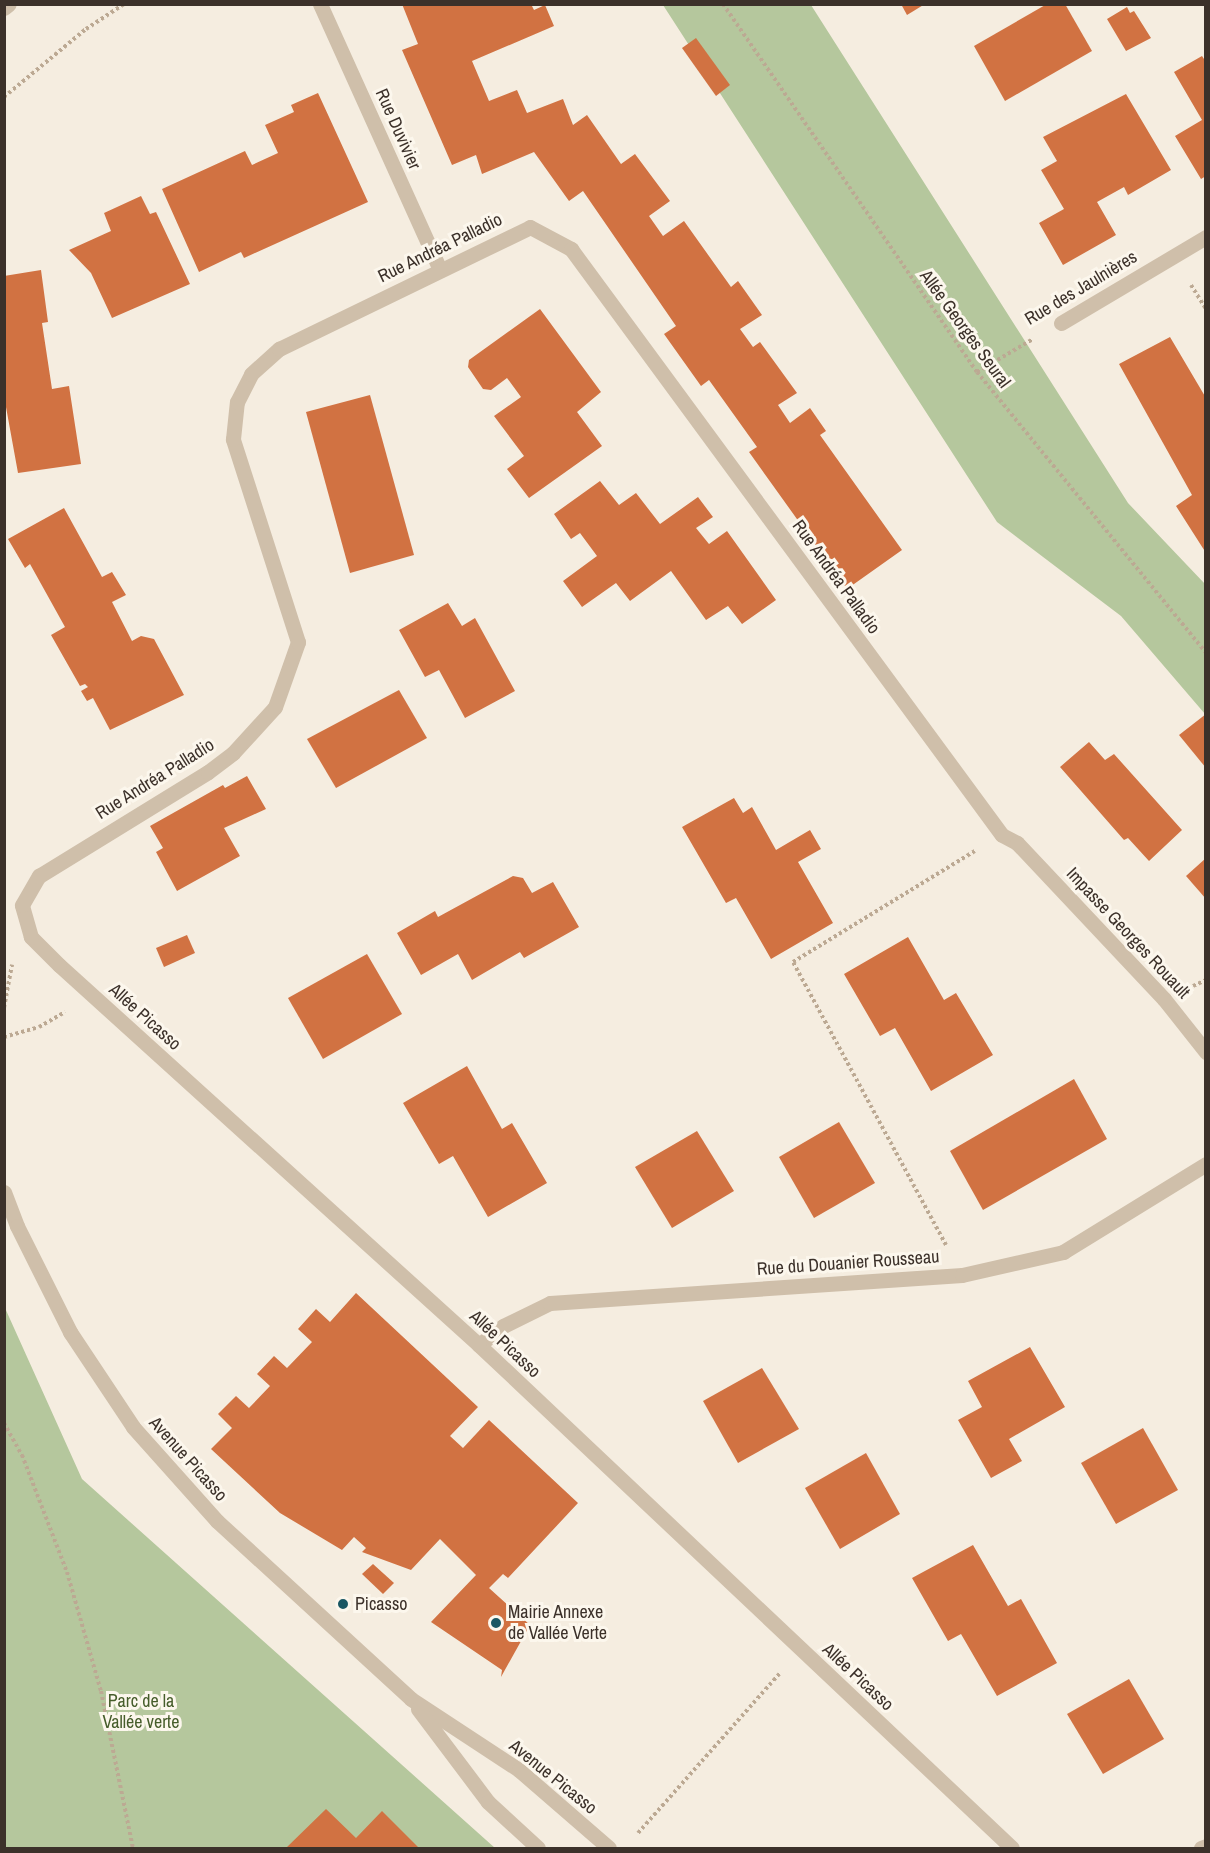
<!DOCTYPE html>
<meta charset="utf-8">
<style>
body{margin:0}
#map{position:relative;width:1210px;height:1853px;overflow:hidden;background:#f5ede0;font-family:"Archivo Narrow",sans-serif}
div>[style]{position:absolute}
[style*='--x']{left:calc(var(--x)*1px);top:calc(var(--y)*1px);width:calc(var(--w)*1px);rotate:calc(var(--a)*1deg)}
.green>*{inset:0;background:#b5c79d}
.building>*{inset:0;background:#d17242}
.path>*{height:4px;margin-top:-2px;transform-origin:0;background:repeating-linear-gradient(90deg,#bca993 0 3px,transparent 0 6px)}
.minor>*{height:15px;margin:-7.5px;padding:0 7.5px;transform-origin:7.5px;border-radius:7.5px;background:#cfbfaa}
.tertiary>*{height:15px;margin:-7.5px;padding:0 7.5px;transform-origin:7.5px;border-radius:7.5px;background:#cfbfaa}
.dots>*{width:16px;height:16px;translate:-50% -50%;box-sizing:border-box;border:3px solid #fcf7ed;border-radius:50%}
span{translate:-50% -50%;white-space:nowrap;text-align:center;line-height:1.15;-webkit-text-stroke:6px #fcf7ed;paint-order:stroke}
.street-label{font-size:18px;color:#3c312a}
.poi-label{font-size:18px;color:#3c312a}
.left{translate:0 -50%;text-align:left}
.park-label{font-size:18px;color:#465d2b}
.frame{position:absolute;inset:0;border:6px solid #3c312a;pointer-events:none}
</style>
<div id="map">
<div class="green">
<div style="clip-path:polygon(663px 5px,811px 5px,1128px 503px,1205px 584px,1205px 714px,1121px 616px,997px 522px)"></div>
<div style="clip-path:polygon(5px 1308px,82px 1479px,495px 1848px,5px 1848px)"></div>
</div>
<div class="building">
<div style="clip-path:polygon(402px 4px,531px 4px,534px 10px,545px 5px,554px 26px,472px 61px,489px 101px,517px 90px,527px 113px,563px 99px,573px 125px,587px 115px,621px 164px,635px 154px,670px 201px,649px 216px,663px 236px,684px 221px,731px 287px,738px 281px,762px 315px,740px 329px,753px 347px,760px 342px,797px 393px,778px 405px,790px 423px,810px 408px,826px 431px,820px 435px,902px 550px,847px 589px,749px 452px,757px 447px,709px 380px,701px 386px,664px 334px,676px 326px,583px 191px,569px 201px,534px 152px,482px 174px,476px 155px,452px 165px,402px 50px,418px 44px)"></div>
<div style="clip-path:polygon(901px 4px,925px 4px,907px 15px)"></div>
<div style="clip-path:polygon(1047px 4px,1065px 4px,1092px 51px,1005px 101px,974px 46px)"></div>
<div style="clip-path:polygon(1127px 7px,1130px 13px,1134px 11px,1151px 38px,1126px 51px,1107px 19px)"></div>
<div style="clip-path:polygon(696px 38px,730px 85px,716px 96px,682px 48px)"></div>
<div style="clip-path:polygon(1202px 56px,1206px 62px,1206px 176px,1201px 179px,1175px 136px,1202px 120px,1174px 72px)"></div>
<div style="clip-path:polygon(318px 93px,368px 202px,244px 258px,241px 252px,199px 272px,162px 189px,245px 151px,252px 165px,278px 153px,265px 125px,294px 112px,291px 105px)"></div>
<div style="clip-path:polygon(1126px 94px,1171px 170px,1128px 195px,1124px 187px,1097px 202px,1116px 235px,1063px 265px,1039px 223px,1064px 209px,1041px 170px,1057px 161px,1043px 137px)"></div>
<div style="clip-path:polygon(141px 196px,150px 214px,156px 212px,190px 284px,112px 318px,91px 273px,69px 250px,111px 231px,104px 213px)"></div>
<div style="clip-path:polygon(41px 270px,48px 322px,42px 323px,52px 389px,69px 386px,81px 464px,18px 473px,4px 396px,4px 276px)"></div>
<div style="clip-path:polygon(540px 309px,601px 392px,577px 412px,602px 446px,529px 498px,507px 469px,524px 456px,494px 416px,521px 397px,507px 378px,491px 390px,483px 389px,468px 367px,469px 360px)"></div>
<div style="clip-path:polygon(1170px 337px,1206px 398px,1206px 553px,1176px 506px,1192px 495px,1119px 364px)"></div>
<div style="clip-path:polygon(370px 395px,414px 555px,350px 573px,306px 412px)"></div>
<div style="clip-path:polygon(600px 481px,619px 505px,636px 493px,660px 524px,698px 497px,713px 517px,696px 528px,709px 544px,727px 531px,776px 600px,742px 624px,728px 606px,706px 620px,671px 571px,630px 601px,616px 583px,582px 607px,563px 581px,597px 556px,580px 533px,571px 539px,554px 514px)"></div>
<div style="clip-path:polygon(64px 508px,102px 577px,112px 572px,126px 595px,112px 602px,132px 641px,141px 636px,154px 639px,184px 695px,110px 730px,93px 698px,87px 701px,81px 691px,88px 687px,85px 684px,80px 686px,51px 635px,65px 627px,30px 564px,25px 568px,8px 539px)"></div>
<div style="clip-path:polygon(448px 603px,462px 626px,475px 618px,515px 691px,465px 718px,439px 670px,425px 677px,399px 630px)"></div>
<div style="clip-path:polygon(399px 690px,427px 738px,336px 788px,307px 739px)"></div>
<div style="clip-path:polygon(1206px 714px,1206px 768px,1179px 735px)"></div>
<div style="clip-path:polygon(1089px 742px,1105px 760px,1114px 754px,1182px 830px,1149px 861px,1128px 838px,1124px 840px,1060px 767px)"></div>
<div style="clip-path:polygon(247px 776px,266px 809px,224px 828px,240px 856px,177px 891px,156px 852px,163px 848px,150px 826px,223px 785px,225px 788px)"></div>
<div style="clip-path:polygon(734px 798px,743px 813px,752px 807px,776px 850px,810px 830px,821px 849px,798px 862px,833px 923px,771px 959px,736px 898px,726px 903px,682px 827px)"></div>
<div style="clip-path:polygon(1206px 858px,1206px 899px,1186px 876px)"></div>
<div style="clip-path:polygon(513px 876px,523px 878px,532px 893px,553px 882px,579px 927px,524px 958px,520px 952px,472px 980px,458px 954px,421px 975px,397px 933px,435px 911px,438px 917px)"></div>
<div style="clip-path:polygon(187px 935px,195px 953px,164px 967px,156px 948px)"></div>
<div style="clip-path:polygon(908px 937px,944px 1000px,956px 993px,993px 1055px,931px 1091px,895px 1028px,880px 1036px,844px 974px)"></div>
<div style="clip-path:polygon(367px 954px,402px 1014px,323px 1059px,288px 998px)"></div>
<div style="clip-path:polygon(467px 1066px,502px 1129px,512px 1123px,547px 1183px,488px 1217px,453px 1156px,439px 1164px,403px 1103px)"></div>
<div style="clip-path:polygon(1074px 1079px,1107px 1139px,983px 1210px,950px 1151px)"></div>
<div style="clip-path:polygon(839px 1122px,875px 1183px,814px 1218px,779px 1157px)"></div>
<div style="clip-path:polygon(697px 1131px,734px 1191px,672px 1228px,635px 1167px)"></div>
<div style="clip-path:polygon(356px 1293px,478px 1407px,450px 1436px,463px 1448px,489px 1420px,578px 1503px,508px 1578px,503px 1574px,489px 1588px,530px 1625px,501px 1677px,502px 1670px,431px 1622px,476px 1575px,440px 1539px,411px 1570px,362px 1552px,366px 1548px,354px 1537px,342px 1550px,280px 1513px,211px 1449px,232px 1428px,218px 1414px,236px 1396px,249px 1408px,270px 1386px,257px 1374px,274px 1356px,287px 1368px,312px 1342px,298px 1329px,316px 1309px,330px 1322px)"></div>
<div style="clip-path:polygon(1030px 1347px,1065px 1407px,1009px 1439px,1022px 1461px,991px 1478px,958px 1420px,982px 1407px,968px 1381px)"></div>
<div style="clip-path:polygon(762px 1368px,799px 1429px,738px 1463px,703px 1401px)"></div>
<div style="clip-path:polygon(1143px 1428px,1178px 1490px,1116px 1524px,1081px 1463px)"></div>
<div style="clip-path:polygon(866px 1453px,900px 1514px,840px 1549px,805px 1488px)"></div>
<div style="clip-path:polygon(973px 1545px,1008px 1606px,1021px 1599px,1057px 1663px,997px 1696px,961px 1634px,948px 1641px,912px 1578px)"></div>
<div style="clip-path:polygon(373px 1564px,394px 1583px,383px 1594px,362px 1574px)"></div>
<div style="clip-path:polygon(1129px 1679px,1164px 1739px,1103px 1774px,1067px 1714px)"></div>
<div style="clip-path:polygon(326px 1809px,356px 1838px,382px 1811px,419px 1848px,286px 1848px)"></div>
</div>
<div class="path">
<div style="--x:723;--y:4;--w:447;--a:55.4"></div>
<div style="--x:977;--y:372;--w:362;--a:50.8"></div>
<div style="--x:4;--y:97;--w:107;--a:-39.7"></div>
<div style="--x:86;--y:29;--w:45;--a:-33.3"></div>
<div style="--x:1191;--y:285;--w:28;--a:58"></div>
<div style="--x:977;--y:372;--w:65;--a:-30.5"></div>
<div style="--x:1193;--y:986;--w:14;--a:-25"></div>
<div style="--x:4;--y:1008;--w:44;--a:-79.5"></div>
<div style="--x:4;--y:1037;--w:36;--a:-16"></div>
<div style="--x:39;--y:1027;--w:30;--a:-30"></div>
<div style="--x:946;--y:1245;--w:322;--a:-118.4"></div>
<div style="--x:793;--y:962;--w:213;--a:-31.4"></div>
<div style="--x:4;--y:1423;--w:37;--a:61"></div>
<div style="--x:22;--y:1455;--w:125;--a:69"></div>
<div style="--x:67;--y:1572;--w:124;--a:74.1"></div>
<div style="--x:101;--y:1691;--w:160;--a:78.5"></div>
<div style="--x:638;--y:1833;--w:214;--a:-48.4"></div>
</div>
<div class="minor">
<div style="--x:320;--y:4;--w:292;--a:65.7"></div>
<div style="--x:1061;--y:323;--w:169;--a:-30.7"></div>
<div style="--x:479;--y:1345;--w:31;--a:-38"></div>
<div style="--x:503;--y:1326;--w:52;--a:-26.1"></div>
<div style="--x:550;--y:1303;--w:413;--a:-3.9"></div>
<div style="--x:962;--y:1275;--w:104;--a:-12.8"></div>
<div style="--x:1063;--y:1252;--w:168;--a:-31.6"></div>
<div style="--x:1012;--y:1848;--w:733;--a:-136.66"></div>
<div style="--x:479;--y:1345;--w:566;--a:-137.86"></div>
<div style="--x:59;--y:965;--w:40;--a:-135"></div>
<div style="--x:31;--y:937;--w:33;--a:-106"></div>
<div style="--x:22;--y:905;--w:34;--a:-60"></div>
<div style="--x:39;--y:876;--w:198;--a:-31.6"></div>
<div style="--x:208;--y:772;--w:31;--a:-37"></div>
<div style="--x:233;--y:753;--w:62;--a:-47.6"></div>
<div style="--x:275;--y:707;--w:69;--a:-70.5"></div>
<div style="--x:298;--y:642;--w:213;--a:-107.8"></div>
<div style="--x:233;--y:439;--w:37;--a:-84"></div>
<div style="--x:237;--y:402;--w:31;--a:-63"></div>
<div style="--x:251;--y:374;--w:38;--a:-42"></div>
<div style="--x:279;--y:349;--w:279;--a:-25.9"></div>
<div style="--x:530;--y:227;--w:47;--a:28.2"></div>
<div style="--x:571;--y:249;--w:727;--a:53.67"></div>
<div style="--x:1002;--y:835;--w:17;--a:28"></div>
<div style="--x:1017;--y:843;--w:214;--a:46.7"></div>
<div style="--x:1164;--y:999;--w:68;--a:51.6"></div>
</div>
<div class="tertiary">
<div style="--x:4;--y:8;--w:6;--a:-39"></div>
<div style="--x:4;--y:1192;--w:36;--a:69"></div>
<div style="--x:17;--y:1226;--w:119;--a:63.4"></div>
<div style="--x:70;--y:1332;--w:114;--a:56.4"></div>
<div style="--x:133;--y:1427;--w:126;--a:48.2"></div>
<div style="--x:217;--y:1521;--w:263;--a:42.5"></div>
<div style="--x:411;--y:1699;--w:129;--a:33.3"></div>
<div style="--x:519;--y:1770;--w:119;--a:40.9"></div>
<div style="--x:418;--y:1709;--w:116;--a:53"></div>
<div style="--x:488;--y:1802;--w:68;--a:42.6"></div>
<div style="--x:1201;--y:1848;--w:5;--a:-22"></div>
</div>
<div class="dots">
<div style="left:343px;top:1604px;background:#1a5763"></div>
<div style="left:496px;top:1623px;background:#1a5763"></div>
</div>
<div class="street-label">
<span style="left:398px;top:129px;rotate:66deg">Rue Duvivier</span>
<span style="left:440px;top:248px;rotate:-26deg">Rue Andréa Palladio</span>
<span style="left:1081px;top:288px;rotate:-31deg">Rue des Jaulnières</span>
<span style="left:965px;top:329px;rotate:54deg">Allée Georges Seural</span>
<span style="left:836px;top:577px;rotate:54deg">Rue Andréa Palladio</span>
<span style="left:155px;top:779px;rotate:-32deg">Rue Andréa Palladio</span>
<span style="left:1128px;top:933px;rotate:47deg">Impasse Georges Rouault</span>
<span style="left:145px;top:1017px;rotate:42deg">Allée Picasso</span>
<span style="left:848px;top:1263px;rotate:-4deg">Rue du Douanier Rousseau</span>
<span style="left:505px;top:1344px;rotate:43deg">Allée Picasso</span>
<span style="left:188px;top:1459px;rotate:48deg">Avenue Picasso</span>
<span style="left:858px;top:1677px;rotate:43deg">Allée Picasso</span>
<span style="left:553px;top:1777px;rotate:39deg">Avenue Picasso</span>
</div>
<div class="poi-label">
<span class="left" style="left:355px;top:1604px">Picasso</span>
<span class="left" style="left:508px;top:1623px">Mairie Annexe<br>de Vallée Verte</span>
</div>
<div class="park-label">
<span style="left:141px;top:1712px">Parc de la<br>Vallée verte</span>
</div>
<div class="frame"></div>
</div>
